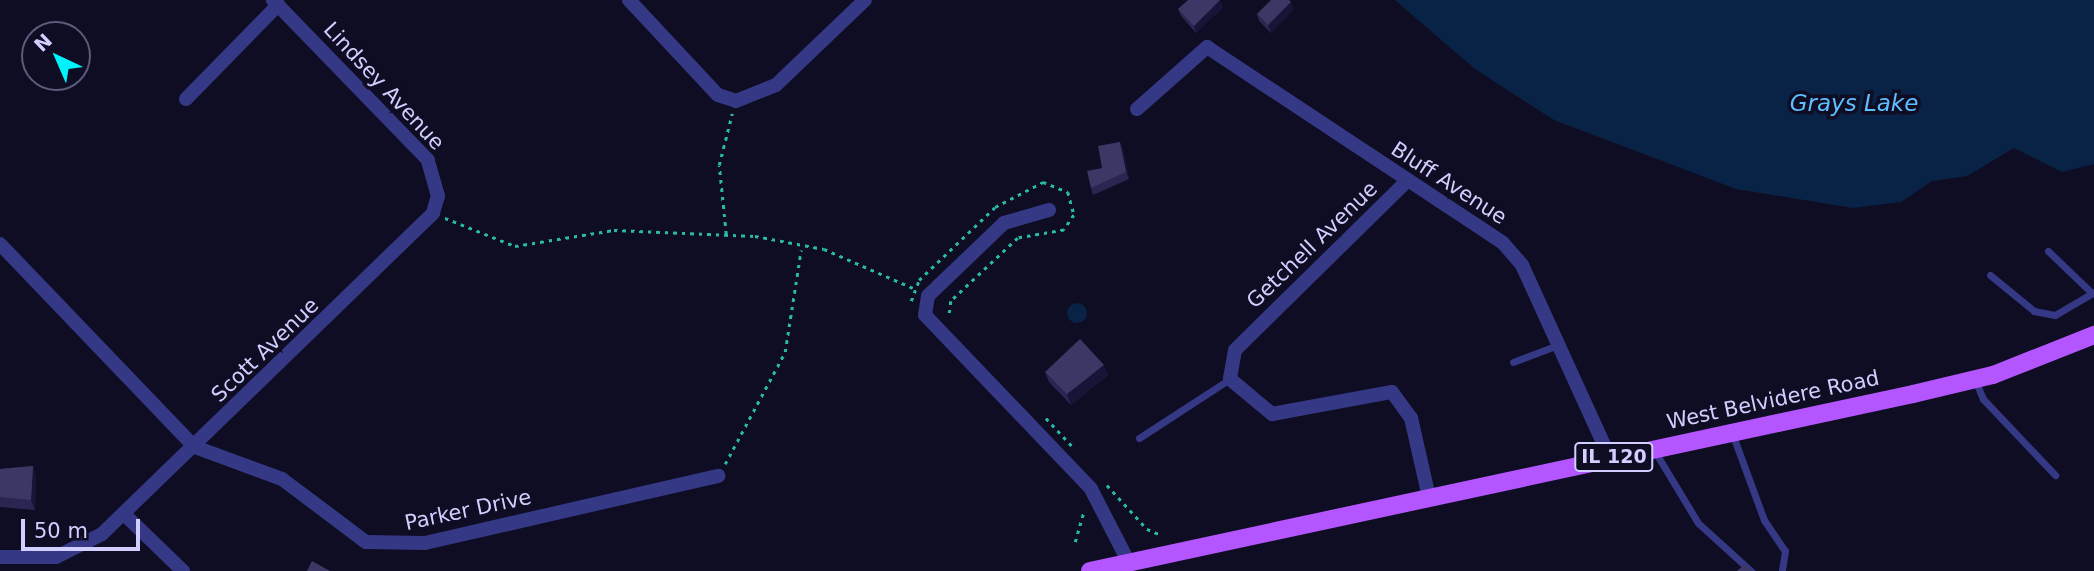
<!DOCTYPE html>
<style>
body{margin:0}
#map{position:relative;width:2094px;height:571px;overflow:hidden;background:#0f0d23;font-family:"DejaVu Sans",sans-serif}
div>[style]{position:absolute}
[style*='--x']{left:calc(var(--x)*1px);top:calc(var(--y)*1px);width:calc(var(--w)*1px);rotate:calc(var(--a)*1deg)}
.water>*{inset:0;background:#092346}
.round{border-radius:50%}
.path>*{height:2.5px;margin-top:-1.25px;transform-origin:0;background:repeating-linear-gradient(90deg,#28baa7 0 3.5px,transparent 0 8.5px)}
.service>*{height:7px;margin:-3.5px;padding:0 3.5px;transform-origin:3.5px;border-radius:3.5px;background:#353885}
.minor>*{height:14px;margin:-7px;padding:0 7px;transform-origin:7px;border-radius:7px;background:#353885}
.primary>*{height:18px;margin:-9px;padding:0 9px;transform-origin:9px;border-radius:9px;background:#b456ff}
.wall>*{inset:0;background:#2b2552}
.shaded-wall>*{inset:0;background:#181437}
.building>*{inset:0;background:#3c3765}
span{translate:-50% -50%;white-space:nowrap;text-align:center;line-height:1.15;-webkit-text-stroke:7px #0f0d23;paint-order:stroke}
.shield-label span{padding:2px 5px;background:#0f0d23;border:2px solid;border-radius:5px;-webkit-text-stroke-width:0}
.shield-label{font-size:19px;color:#d1cfff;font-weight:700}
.street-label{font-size:21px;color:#d1cfff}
.water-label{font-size:23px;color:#5dbfff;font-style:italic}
.north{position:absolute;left:21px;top:21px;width:70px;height:70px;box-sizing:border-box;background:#0f0d23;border:2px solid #5d5b7b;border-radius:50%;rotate:316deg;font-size:19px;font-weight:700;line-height:28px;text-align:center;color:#d1cfff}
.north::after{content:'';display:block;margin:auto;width:24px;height:32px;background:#00f2fa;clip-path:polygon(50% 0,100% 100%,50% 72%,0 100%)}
.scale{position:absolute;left:21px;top:519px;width:119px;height:32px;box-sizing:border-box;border:4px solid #d1cfff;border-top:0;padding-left:9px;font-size:21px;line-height:24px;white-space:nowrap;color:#d1cfff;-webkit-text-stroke:5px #0f0d23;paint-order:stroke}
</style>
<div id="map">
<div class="water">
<div style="clip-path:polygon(1395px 0,2094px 0,2094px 164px,2062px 172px,2014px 148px,1967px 176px,1932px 181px,1901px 202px,1853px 208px,1736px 189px,1554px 120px,1475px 69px)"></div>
<div class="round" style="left:1067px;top:303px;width:20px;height:20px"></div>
</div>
<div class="path">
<div style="--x:445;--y:218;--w:75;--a:21.8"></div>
<div style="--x:515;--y:246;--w:100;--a:-9.2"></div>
<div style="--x:614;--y:230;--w:141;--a:2.4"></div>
<div style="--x:755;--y:236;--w:70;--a:10.7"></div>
<div style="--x:824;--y:249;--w:97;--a:23.7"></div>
<div style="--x:726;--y:234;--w:69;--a:-95.8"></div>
<div style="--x:719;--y:165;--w:53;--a:-75.7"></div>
<div style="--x:911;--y:301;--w:22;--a:-69"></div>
<div style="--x:919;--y:280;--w:105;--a:-43.8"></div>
<div style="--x:995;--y:207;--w:54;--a:-27.5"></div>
<div style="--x:1043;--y:182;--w:27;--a:22"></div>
<div style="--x:1068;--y:192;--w:24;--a:75"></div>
<div style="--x:1074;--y:215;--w:18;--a:124"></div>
<div style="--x:1064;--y:230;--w:47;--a:170.1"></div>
<div style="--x:1018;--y:238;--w:92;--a:136.8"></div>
<div style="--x:951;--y:301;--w:16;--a:97"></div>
<div style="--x:1046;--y:418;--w:38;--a:47"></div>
<div style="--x:725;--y:464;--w:127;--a:-61.8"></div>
<div style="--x:785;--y:352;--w:103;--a:-81.1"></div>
<div style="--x:1107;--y:485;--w:59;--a:47.7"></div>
<div style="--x:1147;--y:529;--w:13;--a:23"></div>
<div style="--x:1075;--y:542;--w:33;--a:-74"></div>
</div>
<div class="service">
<div style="--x:2048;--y:251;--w:61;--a:43.7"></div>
<div style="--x:1990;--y:275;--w:57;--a:39.3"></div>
<div style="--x:2034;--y:311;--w:21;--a:11"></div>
<div style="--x:2055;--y:315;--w:45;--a:-30.5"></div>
<div style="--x:1513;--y:362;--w:48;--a:-20.7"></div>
<div style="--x:1975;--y:380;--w:21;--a:67"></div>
<div style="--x:1983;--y:399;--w:105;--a:46.5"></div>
<div style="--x:1732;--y:433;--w:93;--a:69.8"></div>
<div style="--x:1764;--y:520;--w:37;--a:56"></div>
<div style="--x:1785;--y:551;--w:20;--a:99"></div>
<div style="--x:1139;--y:438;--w:108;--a:-33"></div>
<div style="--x:1654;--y:450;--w:85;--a:58.9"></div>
<div style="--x:1698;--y:523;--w:72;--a:42.2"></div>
</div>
<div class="minor">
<div style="--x:629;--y:0;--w:130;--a:46.9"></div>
<div style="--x:718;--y:95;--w:19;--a:18"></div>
<div style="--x:736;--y:101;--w:43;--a:-21.8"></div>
<div style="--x:776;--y:85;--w:123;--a:-43.7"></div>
<div style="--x:186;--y:99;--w:132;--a:-45.6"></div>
<div style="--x:1137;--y:109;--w:94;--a:-41.5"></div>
<div style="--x:1207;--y:47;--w:355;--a:33.5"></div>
<div style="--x:1503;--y:243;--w:29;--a:49"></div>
<div style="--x:1522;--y:265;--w:212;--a:65.5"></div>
<div style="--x:1407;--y:181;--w:241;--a:135.5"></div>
<div style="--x:1235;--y:350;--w:29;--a:100"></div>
<div style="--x:1230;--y:379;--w:55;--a:39.8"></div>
<div style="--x:1272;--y:414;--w:122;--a:-10.4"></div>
<div style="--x:1392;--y:392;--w:32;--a:54"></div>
<div style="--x:1411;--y:418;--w:81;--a:77.2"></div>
<div style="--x:1049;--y:210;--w:47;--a:163.9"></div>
<div style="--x:1004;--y:223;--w:105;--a:136.2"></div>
<div style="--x:928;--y:296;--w:19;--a:99"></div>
<div style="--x:925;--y:315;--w:240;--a:46.3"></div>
<div style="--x:1091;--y:489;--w:83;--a:62.8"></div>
<div style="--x:0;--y:244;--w:281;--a:46.2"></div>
<div style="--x:195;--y:447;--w:93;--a:20.2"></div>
<div style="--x:282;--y:479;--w:105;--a:36.9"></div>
<div style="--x:366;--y:542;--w:59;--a:1"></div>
<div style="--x:425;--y:543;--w:301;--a:-12.9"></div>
<div style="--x:125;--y:515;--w:81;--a:44"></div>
<div style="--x:0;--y:557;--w:56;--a:0"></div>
<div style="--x:56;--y:557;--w:51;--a:-26.6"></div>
<div style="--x:102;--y:534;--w:461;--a:-44.1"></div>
<div style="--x:433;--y:213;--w:18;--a:-74"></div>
<div style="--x:438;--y:196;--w:37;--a:-106"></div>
<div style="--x:428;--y:160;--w:223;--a:-134.1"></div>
</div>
<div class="primary">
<div style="--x:1090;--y:571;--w:842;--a:-12.14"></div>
<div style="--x:1913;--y:394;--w:82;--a:-13.4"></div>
<div style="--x:1993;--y:375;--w:109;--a:-21.6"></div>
</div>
<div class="wall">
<div style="clip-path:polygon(1223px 7px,1196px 33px,1181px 16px,1178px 9px)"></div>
<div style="clip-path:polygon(1294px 9px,1271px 33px,1259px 21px,1257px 14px)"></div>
<div style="clip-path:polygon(1123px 149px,1129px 179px,1093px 195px,1091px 188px,1102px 168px)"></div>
<div style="clip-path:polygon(1045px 372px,1108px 375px,1071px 405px,1049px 382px)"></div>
<div style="clip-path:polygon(33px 466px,36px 476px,35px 510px,0 507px,0 469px)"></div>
</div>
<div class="shaded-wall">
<div style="clip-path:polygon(1220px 0,1223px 7px,1196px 33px,1194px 26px)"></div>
<div style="clip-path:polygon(1291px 2px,1294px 9px,1271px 33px,1268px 25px)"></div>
<div style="clip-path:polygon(1120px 142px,1123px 149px,1129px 179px,1126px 172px)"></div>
<div style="clip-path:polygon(1104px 365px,1108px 375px,1071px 405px,1067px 394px)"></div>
<div style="clip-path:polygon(33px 466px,36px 476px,35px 510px,31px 500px)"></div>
</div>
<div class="building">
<div style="clip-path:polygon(1188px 0,1220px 0,1194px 26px,1178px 9px)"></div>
<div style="clip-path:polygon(1271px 0,1289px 0,1291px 2px,1268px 25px,1257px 14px)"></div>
<div style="clip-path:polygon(1120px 142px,1126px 172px,1091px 188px,1087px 171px,1102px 168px,1098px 146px)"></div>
<div style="clip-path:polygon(1080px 339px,1104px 365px,1067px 394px,1045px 372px)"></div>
<div style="clip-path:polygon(33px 466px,31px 500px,0 497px,0 469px)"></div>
<div style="clip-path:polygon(312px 561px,330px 571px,307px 571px)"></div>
<div style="clip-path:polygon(1745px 564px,1752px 571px,1737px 571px)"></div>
</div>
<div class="shield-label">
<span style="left:1614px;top:457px">IL 120</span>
</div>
<div class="street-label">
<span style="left:384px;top:86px;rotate:47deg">Lindsey Avenue</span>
<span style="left:1449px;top:183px;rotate:33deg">Bluff Avenue</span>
<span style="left:1312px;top:245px;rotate:-44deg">Getchell Avenue</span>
<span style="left:265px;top:350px;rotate:-44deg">Scott Avenue</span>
<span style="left:1773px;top:400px;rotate:-12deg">West Belvidere Road</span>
<span style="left:468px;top:510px;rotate:-12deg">Parker Drive</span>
</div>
<div class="water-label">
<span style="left:1854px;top:103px">Grays Lake</span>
</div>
<div class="north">N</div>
<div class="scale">50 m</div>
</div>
